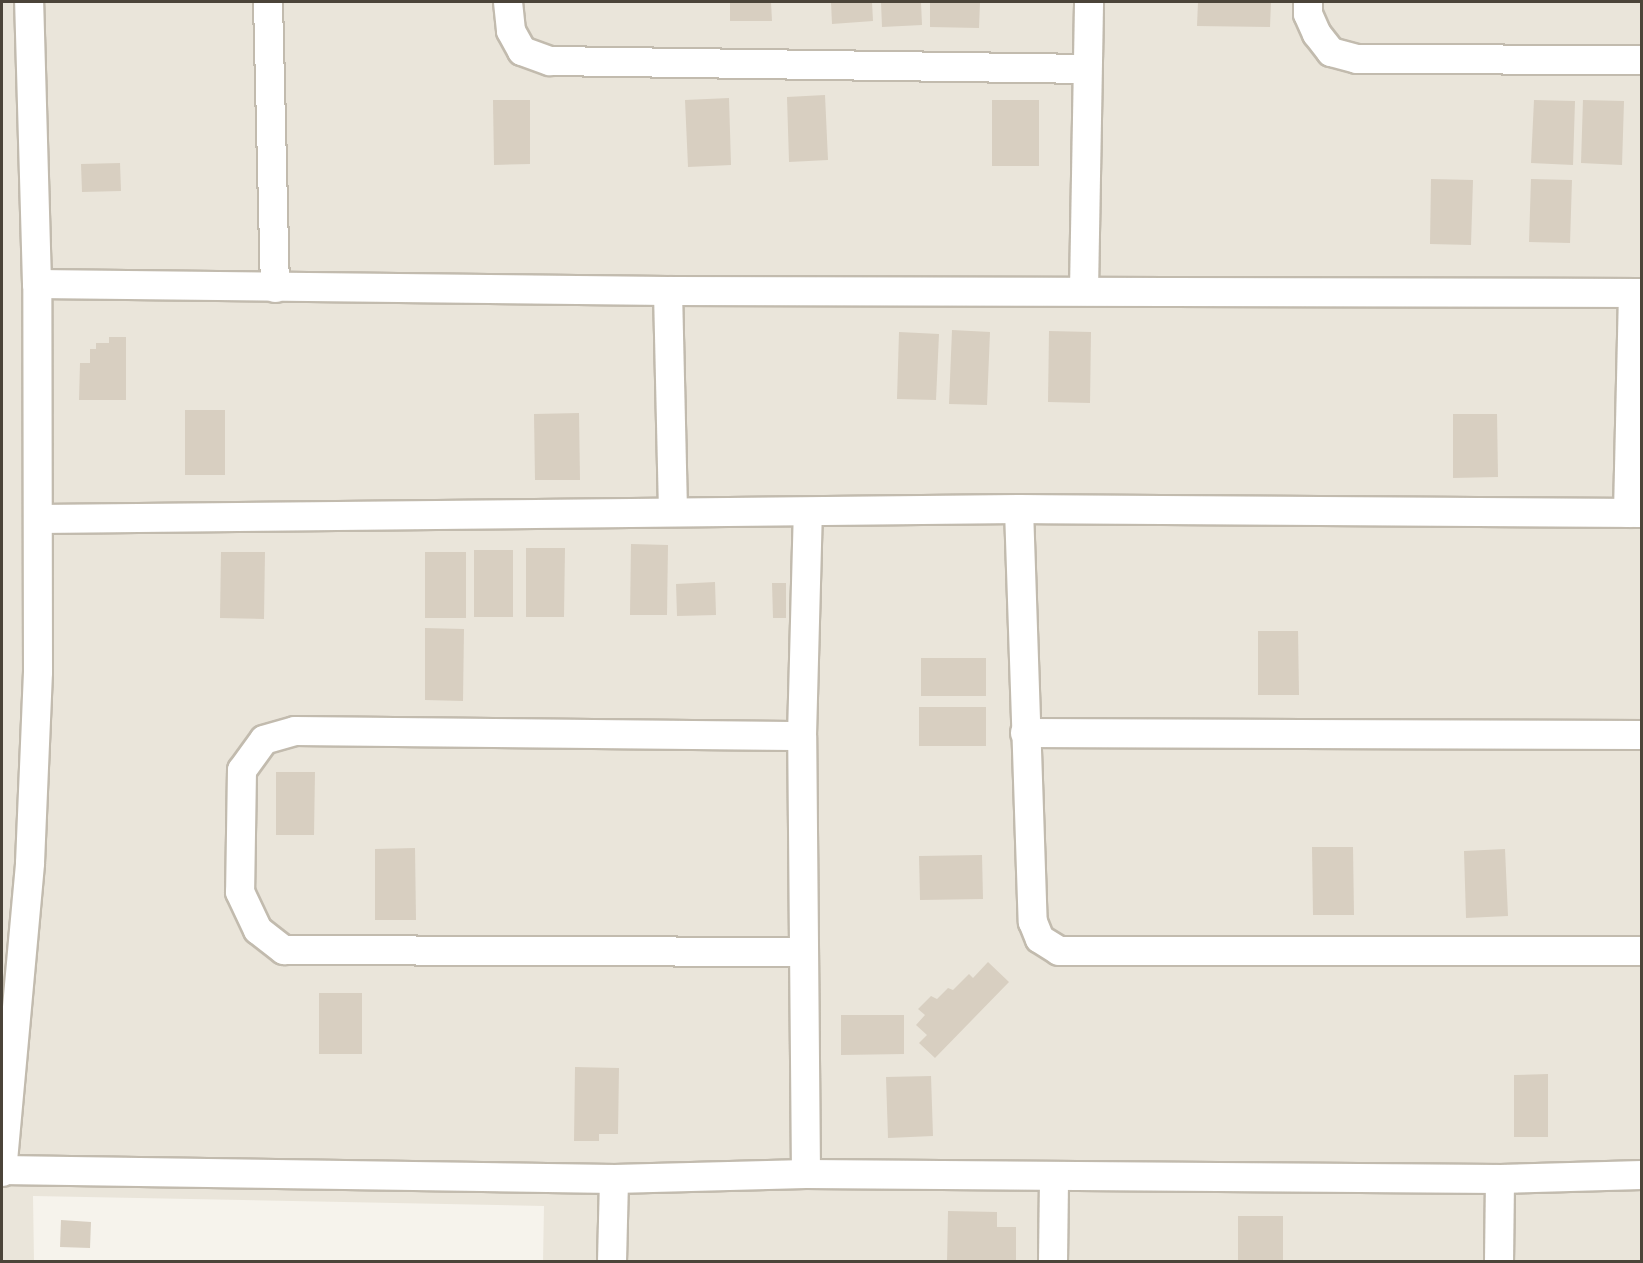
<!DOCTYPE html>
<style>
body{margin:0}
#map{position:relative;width:1643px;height:1263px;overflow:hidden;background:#f6f3ec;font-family:"Noto Sans",sans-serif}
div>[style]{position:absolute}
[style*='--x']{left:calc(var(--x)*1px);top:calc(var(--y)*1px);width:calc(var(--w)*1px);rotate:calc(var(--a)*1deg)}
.residential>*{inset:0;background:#eae5da}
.building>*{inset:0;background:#d8cfc1}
.roads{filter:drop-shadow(2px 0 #c2bbae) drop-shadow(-2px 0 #c2bbae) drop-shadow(0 2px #c2bbae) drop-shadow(0 -2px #c2bbae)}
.minor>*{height:28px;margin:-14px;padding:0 14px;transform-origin:14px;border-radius:14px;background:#fff}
span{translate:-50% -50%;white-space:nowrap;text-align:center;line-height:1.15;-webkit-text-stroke:5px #fff;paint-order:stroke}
.frame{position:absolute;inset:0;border:3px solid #4b4439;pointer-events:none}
</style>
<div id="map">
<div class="residential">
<div style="clip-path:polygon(2px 2px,1641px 2px,1641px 1261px,543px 1262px,544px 1206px,33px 1196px,34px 1261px,2px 1262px)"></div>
</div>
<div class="building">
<div style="clip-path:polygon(730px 2px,771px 2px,772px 21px,730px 21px)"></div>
<div style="clip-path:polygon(831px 2px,872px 2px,873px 21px,832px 24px)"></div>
<div style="clip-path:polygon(881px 2px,921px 2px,922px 25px,882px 27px)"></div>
<div style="clip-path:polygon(930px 2px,980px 2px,979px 28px,930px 27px)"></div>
<div style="clip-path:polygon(1198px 2px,1271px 2px,1270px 27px,1197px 26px)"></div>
<div style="clip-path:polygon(825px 95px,828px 160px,789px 162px,787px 97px)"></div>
<div style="clip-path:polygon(729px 98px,731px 165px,688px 167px,685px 100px)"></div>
<div style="clip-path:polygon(493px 100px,530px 100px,530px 164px,494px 165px)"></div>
<div style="clip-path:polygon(992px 100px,1039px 100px,1039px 166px,992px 166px)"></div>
<div style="clip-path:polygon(1534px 100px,1575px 101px,1573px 165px,1531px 163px)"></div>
<div style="clip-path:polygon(1583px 100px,1624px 101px,1622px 165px,1581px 163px)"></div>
<div style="clip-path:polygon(120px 163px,121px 191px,82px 192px,81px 164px)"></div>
<div style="clip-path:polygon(1431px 179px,1473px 180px,1471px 245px,1430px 244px)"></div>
<div style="clip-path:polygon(1531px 179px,1572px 180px,1570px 243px,1529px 242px)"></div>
<div style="clip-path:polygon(952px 330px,990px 332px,987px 405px,949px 404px)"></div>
<div style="clip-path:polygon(1049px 331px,1091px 332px,1090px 403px,1048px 402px)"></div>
<div style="clip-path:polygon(899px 332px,939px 334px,936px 400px,897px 399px)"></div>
<div style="clip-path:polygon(109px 337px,126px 337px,126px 400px,79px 400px,80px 363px,90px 363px,90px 349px,96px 349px,96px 343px,109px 343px)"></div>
<div style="clip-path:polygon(185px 410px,225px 410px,225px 475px,185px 475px)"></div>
<div style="clip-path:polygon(579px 413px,580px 480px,535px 480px,534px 414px)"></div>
<div style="clip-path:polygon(1453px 414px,1497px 414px,1498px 477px,1453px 478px)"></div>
<div style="clip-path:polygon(631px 544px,668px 545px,667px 615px,630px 615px)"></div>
<div style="clip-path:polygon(526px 548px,565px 548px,564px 617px,526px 617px)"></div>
<div style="clip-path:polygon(474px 550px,513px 550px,513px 617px,474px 617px)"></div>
<div style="clip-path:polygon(221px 552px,265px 552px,264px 619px,220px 618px)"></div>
<div style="clip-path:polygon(425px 552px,466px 552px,466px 618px,425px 618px)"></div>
<div style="clip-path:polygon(715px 582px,716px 615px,677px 616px,676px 584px)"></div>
<div style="clip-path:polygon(772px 583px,786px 583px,786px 618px,773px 618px)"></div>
<div style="clip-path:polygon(425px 628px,464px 629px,463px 701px,425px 700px)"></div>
<div style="clip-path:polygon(1258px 631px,1298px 631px,1299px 695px,1258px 695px)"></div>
<div style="clip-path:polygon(921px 658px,986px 658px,986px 696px,921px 696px)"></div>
<div style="clip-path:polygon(919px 707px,986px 707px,986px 746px,919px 746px)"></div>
<div style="clip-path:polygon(276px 772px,315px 772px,314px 835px,276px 835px)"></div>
<div style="clip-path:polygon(1312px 847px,1353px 847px,1354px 915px,1313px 915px)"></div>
<div style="clip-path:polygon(415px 848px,416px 920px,375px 920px,375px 849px)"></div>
<div style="clip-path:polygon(1505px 849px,1508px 916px,1466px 918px,1464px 851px)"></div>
<div style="clip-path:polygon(982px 855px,983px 899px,920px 900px,919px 856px)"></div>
<div style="clip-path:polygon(988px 962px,1009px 982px,935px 1058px,919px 1043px,927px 1035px,916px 1025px,925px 1015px,918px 1009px,931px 996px,937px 999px,948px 988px,953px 990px,969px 974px,973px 978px)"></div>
<div style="clip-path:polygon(319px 993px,362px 993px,362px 1054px,319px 1054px)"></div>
<div style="clip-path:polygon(841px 1015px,904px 1015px,904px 1054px,841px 1055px)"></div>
<div style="clip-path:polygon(575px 1067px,619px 1068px,618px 1134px,599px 1134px,599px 1141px,574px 1141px)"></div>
<div style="clip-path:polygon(1548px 1074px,1548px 1137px,1514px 1137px,1514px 1075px)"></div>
<div style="clip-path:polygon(931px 1076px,933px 1136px,888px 1138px,886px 1077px)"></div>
<div style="clip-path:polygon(948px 1211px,997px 1212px,997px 1227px,1016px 1227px,1016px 1262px,947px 1262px)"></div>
<div style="clip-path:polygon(1238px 1216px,1283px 1216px,1283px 1262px,1238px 1262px)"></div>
<div style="clip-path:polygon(61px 1220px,91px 1222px,90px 1248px,60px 1247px)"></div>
</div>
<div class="roads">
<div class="minor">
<div style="--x:268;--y:2;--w:286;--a:88.6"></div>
<div style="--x:508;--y:2;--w:29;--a:84"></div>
<div style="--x:511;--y:31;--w:23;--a:61"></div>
<div style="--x:522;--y:51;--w:30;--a:20"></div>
<div style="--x:550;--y:61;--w:537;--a:0.85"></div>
<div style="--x:1308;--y:2;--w:12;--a:90"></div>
<div style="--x:1308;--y:14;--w:22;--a:66"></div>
<div style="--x:1317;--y:34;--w:23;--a:52"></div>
<div style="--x:1331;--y:52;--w:27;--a:15"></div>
<div style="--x:1357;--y:59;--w:285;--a:0.2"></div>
<div style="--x:37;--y:284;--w:631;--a:0.64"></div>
<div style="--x:668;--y:291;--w:974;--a:0.12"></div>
<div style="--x:668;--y:291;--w:220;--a:88.7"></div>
<div style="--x:1084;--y:291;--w:289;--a:-89"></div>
<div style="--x:1019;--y:509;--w:413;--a:88.1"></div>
<div style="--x:1033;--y:922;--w:18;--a:68"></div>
<div style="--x:1040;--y:939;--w:22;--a:32"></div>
<div style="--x:1059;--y:951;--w:583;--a:0"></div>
<div style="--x:1628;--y:513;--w:220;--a:-88.7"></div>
<div style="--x:39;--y:519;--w:980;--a:-0.58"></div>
<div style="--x:1019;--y:509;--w:623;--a:0.37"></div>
<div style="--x:1025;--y:733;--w:617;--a:0.19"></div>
<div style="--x:802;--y:736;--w:507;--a:-179.43"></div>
<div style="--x:295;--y:731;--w:32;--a:164"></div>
<div style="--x:264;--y:740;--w:37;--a:126"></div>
<div style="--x:242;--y:770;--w:122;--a:90.9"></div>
<div style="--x:240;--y:892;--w:42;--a:64.7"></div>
<div style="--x:258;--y:930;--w:33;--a:38"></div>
<div style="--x:284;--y:950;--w:518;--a:0.22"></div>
<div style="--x:2;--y:1170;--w:612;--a:0.84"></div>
<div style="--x:614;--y:1179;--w:192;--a:-1.5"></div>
<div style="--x:806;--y:1174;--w:694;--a:0.41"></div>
<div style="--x:1500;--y:1179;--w:142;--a:-1.6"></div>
<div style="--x:2;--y:1172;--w:310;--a:-84.8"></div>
<div style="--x:30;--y:863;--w:191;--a:-87.6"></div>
<div style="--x:38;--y:672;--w:388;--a:-90.1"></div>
<div style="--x:37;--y:284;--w:282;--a:-91.6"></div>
<div style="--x:806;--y:1174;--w:438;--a:-90.5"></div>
<div style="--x:802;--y:736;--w:223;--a:-88.5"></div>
<div style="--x:612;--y:1262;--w:83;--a:-88.6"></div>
<div style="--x:1053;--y:1262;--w:84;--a:-89.3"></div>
<div style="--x:1499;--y:1262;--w:83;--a:-89.3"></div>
</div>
</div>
<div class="frame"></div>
</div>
